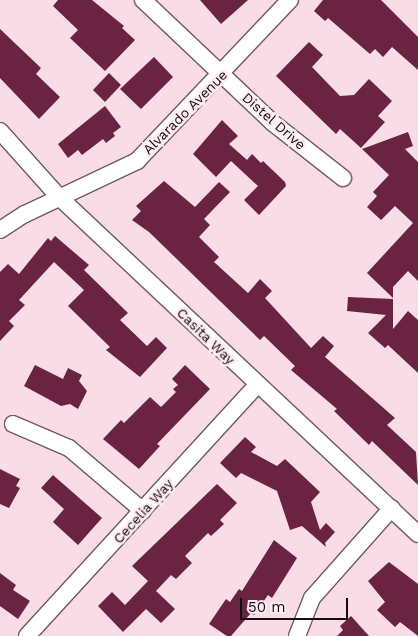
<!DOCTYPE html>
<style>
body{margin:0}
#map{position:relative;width:418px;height:636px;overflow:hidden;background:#f9dce5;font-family:"Work Sans",sans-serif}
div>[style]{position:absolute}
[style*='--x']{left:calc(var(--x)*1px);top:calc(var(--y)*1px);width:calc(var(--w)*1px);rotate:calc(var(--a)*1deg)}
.building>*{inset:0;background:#6a2341}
.roads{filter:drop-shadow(1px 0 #725a61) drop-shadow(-1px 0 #725a61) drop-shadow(0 1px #725a61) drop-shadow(0 -1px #725a61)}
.minor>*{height:16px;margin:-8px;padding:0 8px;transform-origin:8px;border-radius:8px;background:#fff}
span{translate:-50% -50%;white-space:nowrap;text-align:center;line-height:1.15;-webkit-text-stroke:5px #ffedf2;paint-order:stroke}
.street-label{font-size:14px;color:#160d10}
.scale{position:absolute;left:240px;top:598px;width:108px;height:22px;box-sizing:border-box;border:2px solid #160d10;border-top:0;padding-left:6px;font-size:15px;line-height:18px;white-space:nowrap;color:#160d10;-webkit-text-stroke:4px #ffedf2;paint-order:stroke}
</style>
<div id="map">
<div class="building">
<div style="clip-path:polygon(58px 0,92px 0,124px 26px,122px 28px,135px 40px,105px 71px,70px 38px,78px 30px,53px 6px)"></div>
<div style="clip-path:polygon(200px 0,248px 0,221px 24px)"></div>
<div style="clip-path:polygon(323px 0,381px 0,418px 37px,418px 70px,392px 47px,383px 57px,375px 49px,370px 54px,328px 18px,325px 21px,314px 11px)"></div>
<div style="clip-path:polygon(0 29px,41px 68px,36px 74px,60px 97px,39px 119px,0 78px)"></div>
<div style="clip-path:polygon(309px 42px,323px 55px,312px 67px,340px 96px,354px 95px,369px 79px,392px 101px,378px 116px,385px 122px,361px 148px,340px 129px,336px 134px,276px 76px)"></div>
<div style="clip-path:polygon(154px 57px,173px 77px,141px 109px,120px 89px)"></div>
<div style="clip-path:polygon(109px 73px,121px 85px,105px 102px,93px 90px)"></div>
<div style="clip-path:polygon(105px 106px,121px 127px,113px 133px,115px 136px,106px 143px,103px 139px,82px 155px,78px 150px,68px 158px,58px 144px)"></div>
<div style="clip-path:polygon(222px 120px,238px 136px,229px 144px,247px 160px,252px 154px,261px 163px,263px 161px,285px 182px,286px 186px,259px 215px,244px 200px,258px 186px,231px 161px,216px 177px,193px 154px)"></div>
<div style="clip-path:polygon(408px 132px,413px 146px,405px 149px,418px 162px,418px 281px,408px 271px,393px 287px,393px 298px,367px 273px,413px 223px,395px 206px,381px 220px,367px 207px,377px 196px,373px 192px,389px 175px,362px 149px)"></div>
<div style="clip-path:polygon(164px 181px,195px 207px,219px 182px,230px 192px,204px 219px,210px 225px,199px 237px,219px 257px,214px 262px,248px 293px,260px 279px,272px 291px,265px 298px,311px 348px,323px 336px,334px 346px,325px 357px,395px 418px,387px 425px,416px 452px,418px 485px,372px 441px,369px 445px,334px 411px,337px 409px,291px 370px,295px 366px,264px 336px,260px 340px,149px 232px,132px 220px,141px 211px,136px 206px)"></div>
<div style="clip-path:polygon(55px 236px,89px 265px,84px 270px,128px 313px,120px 320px,147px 346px,156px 337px,167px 348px,140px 377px,106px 350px,110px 347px,68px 306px,84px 290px,54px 262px,19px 300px,25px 305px,9px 321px,14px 326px,0 341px,0 272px,8px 264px,19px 274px,48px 238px,51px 241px)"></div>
<div style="clip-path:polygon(348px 297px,393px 299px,393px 329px,408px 311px,418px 320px,418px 373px,388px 345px,385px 348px,368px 333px,386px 315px,347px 311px)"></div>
<div style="clip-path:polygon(35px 365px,63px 379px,68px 368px,82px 375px,79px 381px,87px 391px,78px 409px,70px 404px,61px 406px,24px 386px)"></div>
<div style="clip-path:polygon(185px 365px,210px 389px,157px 444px,160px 446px,139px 469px,103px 439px,121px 420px,124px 423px,150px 397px,161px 407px,176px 392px,173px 389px,178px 385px,172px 379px)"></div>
<div style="clip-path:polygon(245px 437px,256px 447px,251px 452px,277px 466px,285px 459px,320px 492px,311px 502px,320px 530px,326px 523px,335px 532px,325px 543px,326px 547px,302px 526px,290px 530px,277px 491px,241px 473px,236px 478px,220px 463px)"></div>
<div style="clip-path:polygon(0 469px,20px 479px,16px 486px,20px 488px,9px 508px,0 504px)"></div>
<div style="clip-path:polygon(53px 475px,102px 518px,78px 545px,53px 522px,64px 509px,41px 488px)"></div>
<div style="clip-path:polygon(217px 484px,237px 503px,220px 520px,224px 524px,211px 536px,208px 533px,185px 556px,192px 563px,176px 579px,171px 575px,156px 591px,175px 609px,161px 623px,146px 609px,123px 632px,98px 606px,112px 592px,125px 605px,148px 581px,132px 566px)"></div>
<div style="clip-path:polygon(274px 540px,297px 558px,272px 598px,268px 595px,254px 615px,251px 613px,231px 636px,227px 636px,209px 624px,226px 599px,230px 602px,239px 589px,242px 591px)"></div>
<div style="clip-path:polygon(389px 562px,418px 584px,418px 636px,400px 622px,395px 627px,377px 610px,385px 602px,368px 581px)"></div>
<div style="clip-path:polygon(0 573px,16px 585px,13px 590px,30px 601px,18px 619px,0 606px)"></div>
<div style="clip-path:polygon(351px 616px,369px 636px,337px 636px,343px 630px,340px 626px)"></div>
</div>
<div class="roads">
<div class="minor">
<div style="--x:143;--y:0;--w:179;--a:43.4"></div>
<div style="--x:273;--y:123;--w:89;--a:38.2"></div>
<div style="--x:0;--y:131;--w:89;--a:48.2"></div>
<div style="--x:59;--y:197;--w:492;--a:43.2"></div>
<div style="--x:0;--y:230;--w:30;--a:-33"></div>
<div style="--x:25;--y:214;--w:124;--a:-25.3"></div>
<div style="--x:137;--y:161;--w:222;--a:-46.5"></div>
<div style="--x:13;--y:424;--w:61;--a:23.2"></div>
<div style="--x:69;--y:448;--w:97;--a:40.4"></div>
<div style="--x:27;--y:636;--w:340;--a:-47.5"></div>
<div style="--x:297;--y:636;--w:41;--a:-68.5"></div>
<div style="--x:312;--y:598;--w:120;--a:-48.4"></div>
</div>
</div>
<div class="street-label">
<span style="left:185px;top:112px;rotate:-45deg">Alvarado Avenue</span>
<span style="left:274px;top:121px;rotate:41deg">Distel Drive</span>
<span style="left:206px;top:336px;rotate:44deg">Casita Way</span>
<span style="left:143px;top:511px;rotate:-48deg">Cecelia Way</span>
</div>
<div class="scale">50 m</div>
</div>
